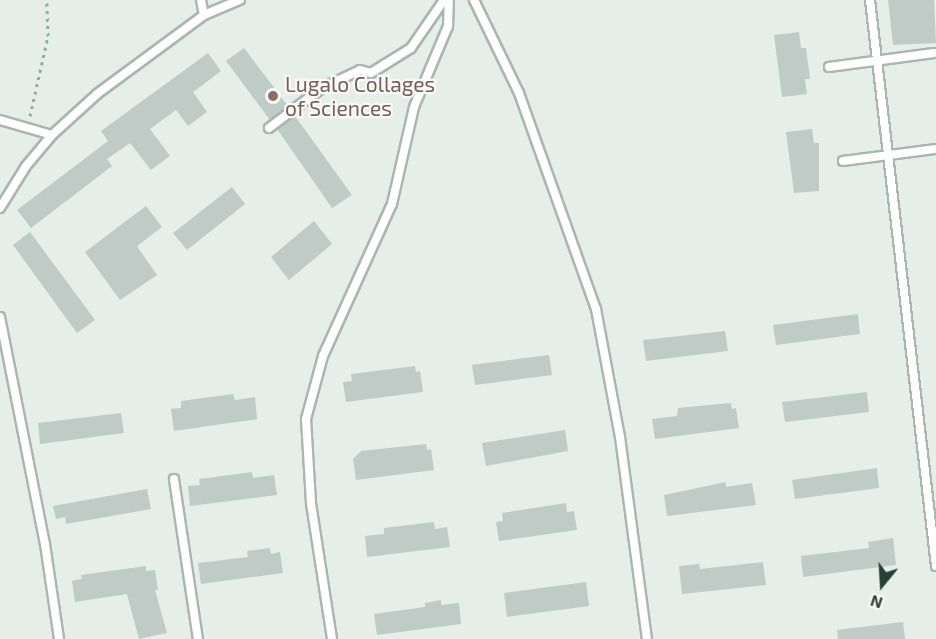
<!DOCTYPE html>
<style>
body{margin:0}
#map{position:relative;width:936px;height:639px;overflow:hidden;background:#e6eeea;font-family:"Exo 2",sans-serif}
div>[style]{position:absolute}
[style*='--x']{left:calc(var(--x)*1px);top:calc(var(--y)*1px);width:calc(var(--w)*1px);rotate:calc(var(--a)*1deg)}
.building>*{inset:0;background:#becbc6}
.path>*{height:3px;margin-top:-1.5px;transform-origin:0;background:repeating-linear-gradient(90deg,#89afa1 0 3px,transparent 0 7.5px)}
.roads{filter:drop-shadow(2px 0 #a9b6b1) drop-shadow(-2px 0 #a9b6b1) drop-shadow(0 2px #a9b6b1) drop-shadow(0 -2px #a9b6b1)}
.lane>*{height:8px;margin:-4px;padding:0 4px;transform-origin:4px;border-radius:4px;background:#fff}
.dots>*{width:16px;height:16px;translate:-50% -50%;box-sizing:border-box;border:3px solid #f7faf8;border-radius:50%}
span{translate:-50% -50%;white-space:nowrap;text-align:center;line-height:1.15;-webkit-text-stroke:4.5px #f7faf8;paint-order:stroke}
.education-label{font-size:21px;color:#785e54}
.left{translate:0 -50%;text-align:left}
.north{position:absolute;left:852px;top:555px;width:60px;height:60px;-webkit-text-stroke:4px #f7faf8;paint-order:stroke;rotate:198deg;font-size:16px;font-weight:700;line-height:24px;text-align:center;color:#263f37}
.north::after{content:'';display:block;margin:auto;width:21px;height:27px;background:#263f37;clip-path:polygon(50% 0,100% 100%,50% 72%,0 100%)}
</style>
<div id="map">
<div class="building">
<div style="clip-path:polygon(888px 0,934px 0,936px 43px,893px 45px)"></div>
<div style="clip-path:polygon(799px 32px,801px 48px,806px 48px,810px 79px,805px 79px,807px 94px,782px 97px,774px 35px)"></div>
<div style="clip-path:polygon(244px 48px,288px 106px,270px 120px,226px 61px)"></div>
<div style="clip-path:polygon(208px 53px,221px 71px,193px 92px,207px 112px,188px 126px,176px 110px,150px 129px,170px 156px,151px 170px,130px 143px,107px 159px,112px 166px,31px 228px,17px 210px,108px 141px,101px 131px)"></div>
<div style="clip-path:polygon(295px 116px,352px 195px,332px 208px,277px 129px)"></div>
<div style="clip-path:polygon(812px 129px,814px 143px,819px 143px,819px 191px,794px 193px,786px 132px)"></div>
<div style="clip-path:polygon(232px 187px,245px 204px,187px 250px,173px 233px)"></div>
<div style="clip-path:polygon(146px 206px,162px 227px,137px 246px,157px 275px,120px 300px,85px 252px)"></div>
<div style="clip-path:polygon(314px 221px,332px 244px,289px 280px,271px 257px)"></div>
<div style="clip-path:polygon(30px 232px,95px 320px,77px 333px,13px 245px)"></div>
<div style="clip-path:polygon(858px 314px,860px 334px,776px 345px,773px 325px)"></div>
<div style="clip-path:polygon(725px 331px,728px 351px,646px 361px,643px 340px)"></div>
<div style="clip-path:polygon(549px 355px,552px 375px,475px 385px,472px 365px)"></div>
<div style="clip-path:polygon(415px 366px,416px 372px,420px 371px,423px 392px,346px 402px,343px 382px,352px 381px,351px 374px)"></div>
<div style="clip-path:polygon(867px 392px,869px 412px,785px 422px,782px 402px)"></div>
<div style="clip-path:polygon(233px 394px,235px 400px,255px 397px,257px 419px,174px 431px,171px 409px,181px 408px,181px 401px)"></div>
<div style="clip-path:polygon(731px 403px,732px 409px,736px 408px,739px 428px,655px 439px,652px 419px,677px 416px,678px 408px)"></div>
<div style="clip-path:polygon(121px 413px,124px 433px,40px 444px,38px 423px)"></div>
<div style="clip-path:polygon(565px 430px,568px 451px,486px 466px,482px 443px)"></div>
<div style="clip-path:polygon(426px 444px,427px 450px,431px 449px,434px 470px,356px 480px,353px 459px,361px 451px)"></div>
<div style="clip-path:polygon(877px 468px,879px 488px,795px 499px,792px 480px)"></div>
<div style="clip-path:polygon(252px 472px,253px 478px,274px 475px,277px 495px,190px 506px,188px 486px,200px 485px,199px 479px)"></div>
<div style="clip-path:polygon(726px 482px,726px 487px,752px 483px,756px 505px,667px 516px,664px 495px)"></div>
<div style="clip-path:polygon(147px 489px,151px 509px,66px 524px,65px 517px,56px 519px,53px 506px)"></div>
<div style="clip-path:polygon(566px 503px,567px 512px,574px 511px,577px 530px,499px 541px,496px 522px,503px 521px,502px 513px)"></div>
<div style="clip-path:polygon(434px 522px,435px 529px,447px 527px,450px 547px,367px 557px,365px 536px,384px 534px,384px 528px)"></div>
<div style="clip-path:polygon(893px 538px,896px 565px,803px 577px,801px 556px,869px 548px,868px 542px)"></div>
<div style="clip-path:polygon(270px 548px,271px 554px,280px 552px,283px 573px,201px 584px,198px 563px,248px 557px,247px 551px)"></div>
<div style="clip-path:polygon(763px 562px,766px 585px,682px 594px,679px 566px,699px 564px,700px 569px)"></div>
<div style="clip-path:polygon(146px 566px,146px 571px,155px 570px,158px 590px,155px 590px,167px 633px,139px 639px,127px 594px,75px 602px,72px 581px,82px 579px,81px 575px)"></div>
<div style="clip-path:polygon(586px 582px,589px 606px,507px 617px,504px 593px)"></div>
<div style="clip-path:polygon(441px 600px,441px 605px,459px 603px,461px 624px,377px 635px,374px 614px,425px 607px,425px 603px)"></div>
<div style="clip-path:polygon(903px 622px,905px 639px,838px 639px,837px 630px)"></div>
</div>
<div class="path">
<div style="--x:30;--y:116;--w:82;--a:-77.3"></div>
<div style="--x:48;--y:36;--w:36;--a:-92"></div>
</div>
<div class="roads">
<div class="lane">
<div style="--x:201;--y:0;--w:15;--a:79"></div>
<div style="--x:474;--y:0;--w:103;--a:64.2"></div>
<div style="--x:519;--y:93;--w:229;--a:70.4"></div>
<div style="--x:596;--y:309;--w:130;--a:79.4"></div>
<div style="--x:620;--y:437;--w:204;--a:82.4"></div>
<div style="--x:870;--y:0;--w:570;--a:83.35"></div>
<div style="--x:829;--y:67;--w:106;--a:-7.6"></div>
<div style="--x:0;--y:120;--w:54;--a:16.1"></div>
<div style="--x:269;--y:128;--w:66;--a:-37"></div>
<div style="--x:322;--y:88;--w:42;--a:-25.3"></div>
<div style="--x:360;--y:70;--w:11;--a:15"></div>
<div style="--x:371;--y:73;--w:47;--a:-32"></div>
<div style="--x:411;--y:48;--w:58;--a:-55.5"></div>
<div style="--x:843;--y:161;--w:94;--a:-7.4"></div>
<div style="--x:0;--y:208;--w:49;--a:-58.2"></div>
<div style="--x:26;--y:166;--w:40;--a:-50"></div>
<div style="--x:52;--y:135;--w:61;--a:-42.3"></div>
<div style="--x:97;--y:94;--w:133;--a:-36.4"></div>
<div style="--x:204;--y:15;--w:39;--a:-23"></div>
<div style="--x:0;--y:317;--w:231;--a:78.8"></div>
<div style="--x:45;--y:544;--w:96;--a:81.6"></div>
<div style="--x:174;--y:479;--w:162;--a:81.5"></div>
<div style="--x:332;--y:639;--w:138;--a:-98.8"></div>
<div style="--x:311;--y:503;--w:84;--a:-93.4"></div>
<div style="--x:306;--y:419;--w:65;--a:-74.9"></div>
<div style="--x:323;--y:356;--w:167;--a:-65.6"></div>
<div style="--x:392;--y:204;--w:99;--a:-77.2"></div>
<div style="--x:414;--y:107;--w:88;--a:-67.2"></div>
<div style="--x:448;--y:26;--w:26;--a:-88"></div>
</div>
</div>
<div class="dots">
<div style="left:273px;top:96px;background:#8d6e63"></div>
</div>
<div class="education-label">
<span class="left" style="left:285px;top:96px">Lugalo Collages<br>of Sciences</span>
</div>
<div class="north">N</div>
</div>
